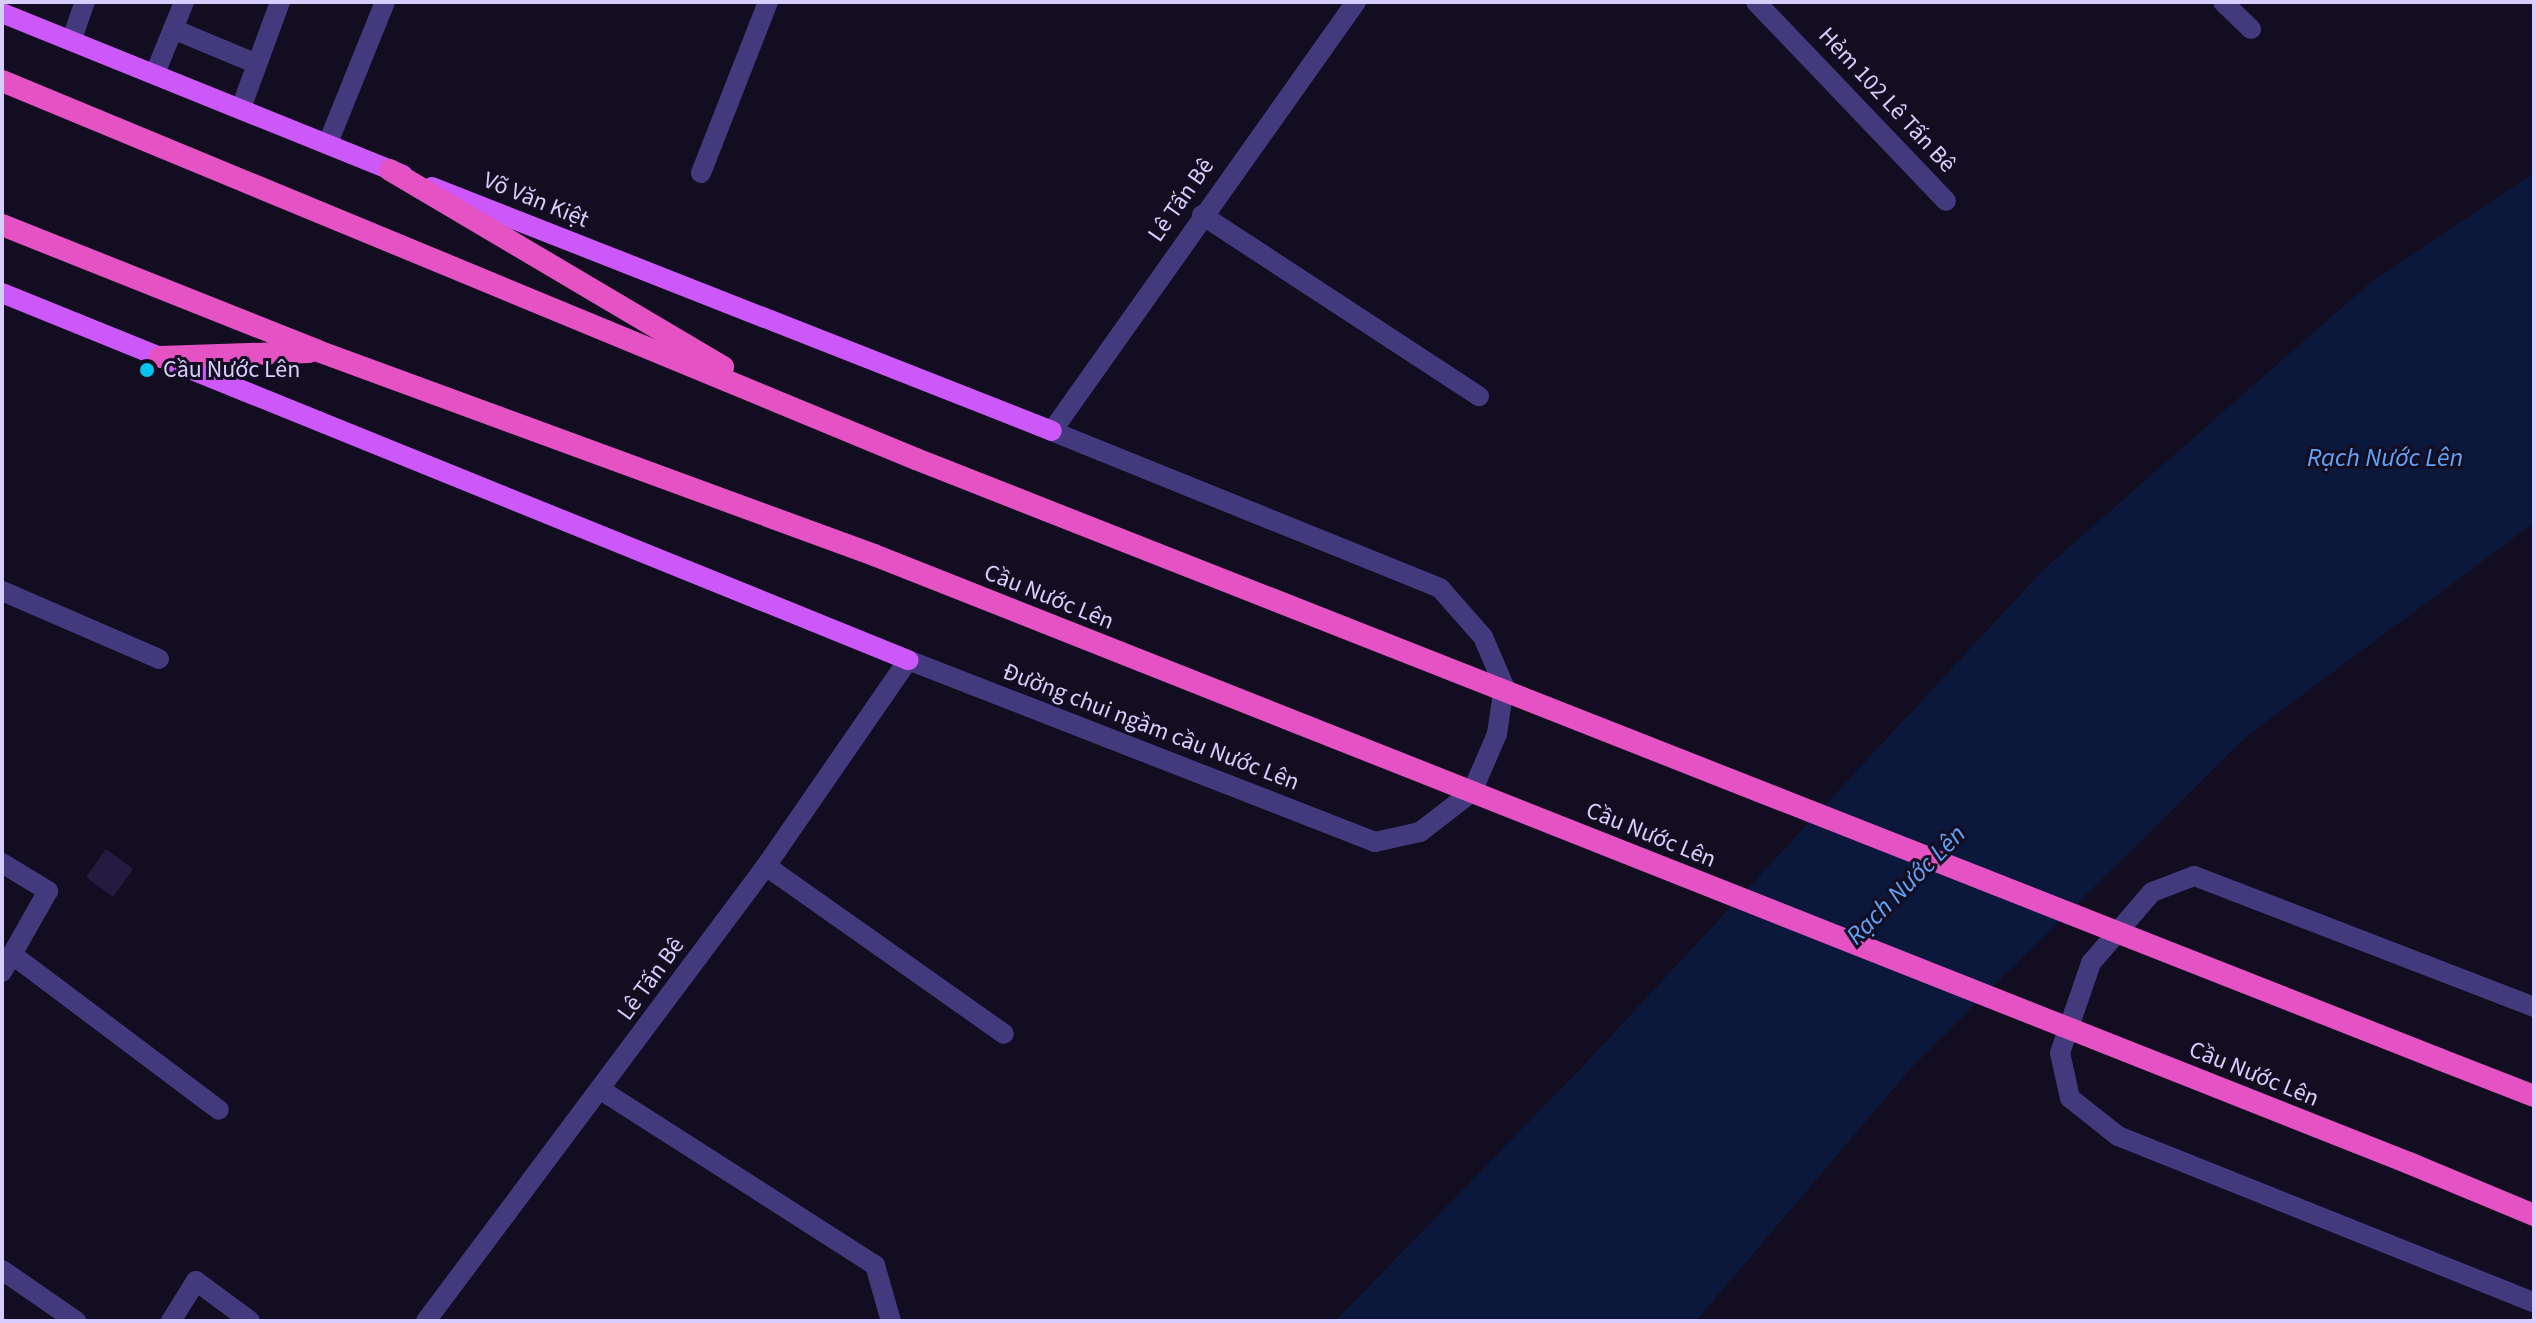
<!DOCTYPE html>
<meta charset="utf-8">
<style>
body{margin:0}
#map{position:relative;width:2536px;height:1323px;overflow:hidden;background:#120d20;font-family:"Source Sans 3",sans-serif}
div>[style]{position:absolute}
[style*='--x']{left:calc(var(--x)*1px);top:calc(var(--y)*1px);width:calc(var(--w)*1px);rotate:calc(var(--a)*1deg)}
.water>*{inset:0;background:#0b183c}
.building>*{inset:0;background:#251a40}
.service>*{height:20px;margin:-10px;padding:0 10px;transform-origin:10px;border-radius:10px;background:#433a7e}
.minor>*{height:20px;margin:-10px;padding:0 10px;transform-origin:10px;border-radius:10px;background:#433a7e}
.tertiary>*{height:20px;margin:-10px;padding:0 10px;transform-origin:10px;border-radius:10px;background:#433a7e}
.primary>*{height:20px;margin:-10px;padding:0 10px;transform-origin:10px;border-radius:10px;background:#cd58fa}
.trunk>*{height:22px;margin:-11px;padding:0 11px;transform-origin:11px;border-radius:11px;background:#e452c4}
.trunk-bridge>*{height:22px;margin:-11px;padding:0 11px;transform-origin:11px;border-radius:11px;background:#e452c4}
.dots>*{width:22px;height:22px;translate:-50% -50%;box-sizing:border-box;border:4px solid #120d20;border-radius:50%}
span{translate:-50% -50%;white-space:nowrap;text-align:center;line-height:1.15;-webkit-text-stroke:6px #120d20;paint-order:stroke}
.street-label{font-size:24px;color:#d8cefe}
.poi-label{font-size:24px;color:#d8cefe}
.left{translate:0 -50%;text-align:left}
.water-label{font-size:26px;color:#5fa4fa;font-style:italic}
.frame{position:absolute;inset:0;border:4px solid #d8cefe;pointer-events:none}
</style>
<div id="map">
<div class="water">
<div style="clip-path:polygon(2534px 173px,2534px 523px,2247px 736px,1912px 1067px,1696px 1321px,1335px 1321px,1586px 1063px,2043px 570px,2371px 282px)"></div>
</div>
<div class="building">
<div style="clip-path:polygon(106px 849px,133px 869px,113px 897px,86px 877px)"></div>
</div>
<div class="service">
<div style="--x:72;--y:39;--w:39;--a:-71"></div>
<div style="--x:328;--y:143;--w:152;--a:-68"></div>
<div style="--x:701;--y:173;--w:184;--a:-68.6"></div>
<div style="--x:1202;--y:215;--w:331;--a:33.2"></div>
<div style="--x:2;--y:591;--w:171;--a:23.4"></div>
<div style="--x:766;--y:866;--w:291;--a:35.2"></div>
<div style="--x:601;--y:1090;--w:325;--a:32.6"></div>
<div style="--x:875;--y:1265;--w:58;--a:74.1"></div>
<div style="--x:2;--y:1270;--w:90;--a:34.6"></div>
<div style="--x:171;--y:1321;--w:47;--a:-58"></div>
<div style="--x:196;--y:1281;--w:67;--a:36.5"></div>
</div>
<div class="minor">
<div style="--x:1756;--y:2;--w:275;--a:46.3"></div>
<div style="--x:2223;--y:2;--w:39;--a:44"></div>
<div style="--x:173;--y:29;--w:91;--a:22.6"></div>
<div style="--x:156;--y:71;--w:74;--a:-67.9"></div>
<div style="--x:241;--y:108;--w:113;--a:-69.8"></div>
<div style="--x:908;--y:660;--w:501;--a:21.29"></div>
<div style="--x:1375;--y:842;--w:46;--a:-12.5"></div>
<div style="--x:1420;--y:832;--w:66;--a:-37.6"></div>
<div style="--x:1472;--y:792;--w:63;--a:-66.7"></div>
<div style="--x:1497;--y:734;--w:49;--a:-81.7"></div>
<div style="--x:1504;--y:686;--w:53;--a:-113.2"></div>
<div style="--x:1483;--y:637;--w:65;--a:-131.3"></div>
<div style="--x:1440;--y:588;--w:419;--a:-158"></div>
<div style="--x:2;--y:863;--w:54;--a:31.3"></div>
<div style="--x:48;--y:891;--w:93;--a:119.6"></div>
<div style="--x:14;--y:956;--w:256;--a:36.9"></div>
<div style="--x:2534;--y:1007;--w:364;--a:-158.9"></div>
<div style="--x:2194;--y:876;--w:45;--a:159.1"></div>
<div style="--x:2152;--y:892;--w:94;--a:130.7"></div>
<div style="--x:2091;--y:963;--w:95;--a:109"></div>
<div style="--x:2060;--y:1053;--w:46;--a:77.5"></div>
<div style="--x:2070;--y:1098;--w:61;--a:38.4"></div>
<div style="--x:2118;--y:1136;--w:448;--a:21.8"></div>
</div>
<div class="tertiary">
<div style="--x:1052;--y:431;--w:526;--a:-54.68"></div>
<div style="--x:426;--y:1321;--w:568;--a:-53.23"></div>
<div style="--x:766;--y:866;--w:250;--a:-55.4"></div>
</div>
<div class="primary">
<div style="--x:2;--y:13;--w:432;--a:22"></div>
<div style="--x:432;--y:187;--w:666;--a:21.48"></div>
<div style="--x:2;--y:293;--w:978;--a:22.05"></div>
</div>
<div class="trunk">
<div style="--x:2;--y:81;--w:989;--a:22.47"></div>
<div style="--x:390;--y:170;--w:387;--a:30.6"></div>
<div style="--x:2;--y:225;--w:340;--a:21.7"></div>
<div style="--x:318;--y:351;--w:592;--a:20.15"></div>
<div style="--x:160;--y:357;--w:149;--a:-1.9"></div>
<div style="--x:2439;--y:1059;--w:102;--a:21.3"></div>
<div style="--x:2409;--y:1163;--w:135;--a:22.6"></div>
</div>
<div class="trunk-bridge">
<div style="--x:916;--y:459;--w:1637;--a:21.5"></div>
<div style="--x:874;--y:555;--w:1651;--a:21.61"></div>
</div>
<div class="dots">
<div style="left:147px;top:370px;background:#07c3f0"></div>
</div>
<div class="street-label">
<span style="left:1887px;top:100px;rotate:47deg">Hẻm 102 Lê Tấn Bê</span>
<span style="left:536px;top:200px;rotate:22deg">Võ Văn Kiệt</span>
<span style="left:1181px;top:200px;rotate:-55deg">Lê Tấn Bê</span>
<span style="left:1049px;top:597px;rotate:22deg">Cầu Nước Lên</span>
<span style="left:1151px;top:727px;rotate:21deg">Đường chui ngầm cầu Nước Lên</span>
<span style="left:1651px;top:835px;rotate:22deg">Cầu Nước Lên</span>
<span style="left:651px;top:979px;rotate:-54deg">Lê Tấn Bê</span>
<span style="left:2254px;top:1074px;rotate:22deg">Cầu Nước Lên</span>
</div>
<div class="poi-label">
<span class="left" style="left:163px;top:370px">Cầu Nước Lên</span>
</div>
<div class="water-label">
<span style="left:2385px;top:458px">Rạch Nước Lên</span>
<span style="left:1906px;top:885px;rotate:-45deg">Rạch Nước Lên</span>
</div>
<div class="frame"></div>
</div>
